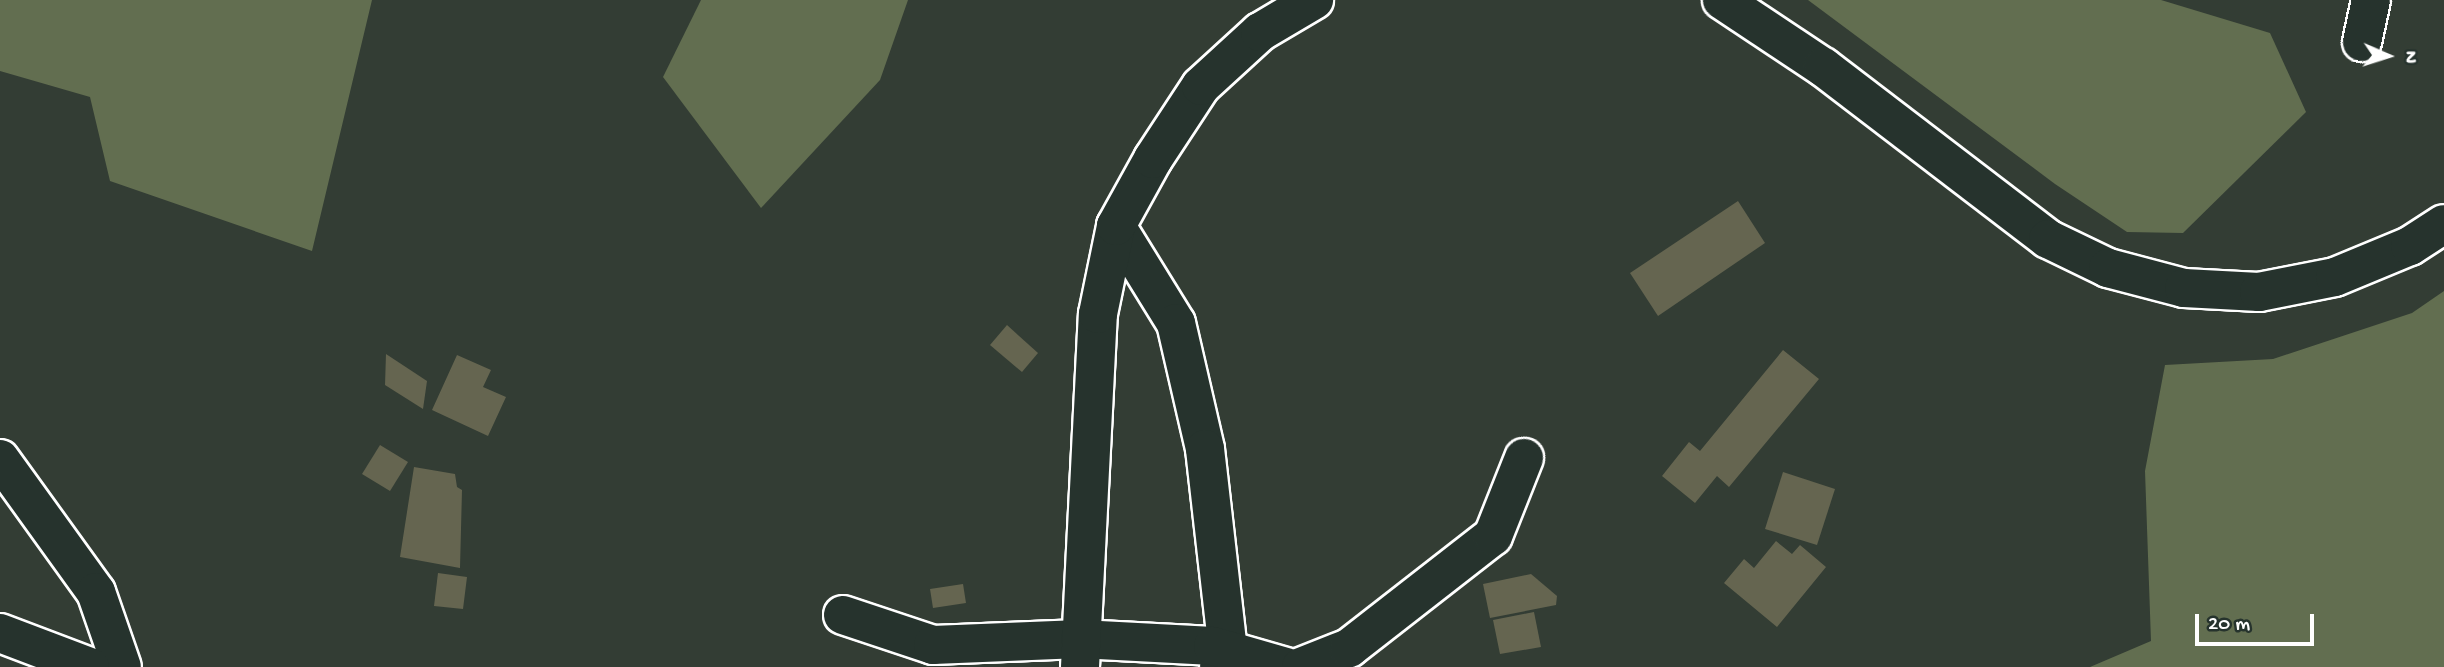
<!DOCTYPE html>
<style>
body{margin:0}
#map{position:relative;width:2444px;height:667px;overflow:hidden;background:#333d34;font-family:"Gochi Hand",sans-serif}
div>[style]{position:absolute}
[style*='--x']{left:calc(var(--x)*1px);top:calc(var(--y)*1px);width:calc(var(--w)*1px);rotate:calc(var(--a)*1deg)}
.green>*{inset:0;background:#626e50}
.building>*{inset:0;background:#656550}
.roads{filter:drop-shadow(2px 0 #fff) drop-shadow(-2px 0 #fff) drop-shadow(0 2px #fff) drop-shadow(0 -2px #fff)}
.minor>*{height:38px;margin:-19px;padding:0 19px;transform-origin:19px;border-radius:19px;background:#26332d}
.tertiary>*{height:38px;margin:-19px;padding:0 19px;transform-origin:19px;border-radius:19px;background:#26332d}
span{translate:-50% -50%;white-space:nowrap;text-align:center;line-height:1.15;-webkit-text-stroke:7px #26332d;paint-order:stroke}
.north{position:absolute;left:2353px;top:21px;width:70px;height:70px;-webkit-text-stroke:5px #26332d;paint-order:stroke;rotate:93deg;font-size:19px;font-weight:700;line-height:28px;text-align:center;color:#fff}
.north::after{content:'';display:block;margin:auto;width:24px;height:32px;background:#fff;clip-path:polygon(50% 0,100% 100%,50% 72%,0 100%)}
.scale{position:absolute;left:2195px;top:614px;width:119px;height:32px;box-sizing:border-box;border:4px solid #fff;border-top:0;padding-left:9px;font-size:21px;line-height:24px;white-space:nowrap;color:#fff;-webkit-text-stroke:5px #26332d;paint-order:stroke}
</style>
<div id="map">
<div class="green">
<div style="clip-path:polygon(0 0,372px 0,312px 251px,110px 181px,90px 97px,0 71px)"></div>
<div style="clip-path:polygon(701px 0,908px 0,880px 80px,761px 208px,663px 77px)"></div>
<div style="clip-path:polygon(1808px 0,2161px 0,2270px 33px,2306px 112px,2183px 233px,2127px 232px,2055px 184px)"></div>
<div style="clip-path:polygon(2444px 291px,2444px 667px,2090px 667px,2151px 641px,2145px 471px,2165px 365px,2273px 359px,2412px 313px)"></div>
</div>
<div class="building">
<div style="clip-path:polygon(1738px 201px,1765px 243px,1658px 316px,1630px 273px)"></div>
<div style="clip-path:polygon(1007px 325px,1038px 353px,1022px 372px,990px 345px)"></div>
<div style="clip-path:polygon(1783px 350px,1819px 379px,1729px 487px,1717px 476px,1695px 503px,1662px 476px,1689px 442px,1700px 451px)"></div>
<div style="clip-path:polygon(386px 354px,427px 381px,423px 409px,385px 385px)"></div>
<div style="clip-path:polygon(457px 355px,491px 370px,483px 387px,506px 397px,488px 436px,432px 410px)"></div>
<div style="clip-path:polygon(380px 445px,408px 462px,390px 491px,362px 474px)"></div>
<div style="clip-path:polygon(414px 467px,455px 474px,457px 487px,462px 490px,460px 568px,400px 557px)"></div>
<div style="clip-path:polygon(1783px 472px,1835px 489px,1817px 545px,1765px 529px)"></div>
<div style="clip-path:polygon(1776px 541px,1792px 554px,1800px 545px,1826px 567px,1777px 627px,1724px 583px,1744px 559px,1754px 568px)"></div>
<div style="clip-path:polygon(438px 573px,467px 577px,463px 609px,434px 606px)"></div>
<div style="clip-path:polygon(1531px 574px,1557px 596px,1556px 605px,1490px 618px,1483px 584px)"></div>
<div style="clip-path:polygon(963px 584px,966px 603px,933px 608px,930px 589px)"></div>
<div style="clip-path:polygon(1534px 612px,1541px 647px,1500px 654px,1493px 620px)"></div>
</div>
<div class="roads">
<div class="minor">
<div style="--x:2362;--y:42;--w:43;--a:-77.9"></div>
<div style="--x:1116;--y:226;--w:114;--a:58.3"></div>
<div style="--x:1176;--y:323;--w:129;--a:77"></div>
<div style="--x:1205;--y:449;--w:202;--a:83.5"></div>
<div style="--x:1228;--y:650;--w:19;--a:118"></div>
<div style="--x:0;--y:459;--w:164;--a:54.2"></div>
<div style="--x:96;--y:592;--w:79;--a:70.9"></div>
<div style="--x:843;--y:615;--w:95;--a:18.4"></div>
<div style="--x:933;--y:645;--w:147;--a:-2.3"></div>
<div style="--x:1080;--y:639;--w:133;--a:3"></div>
<div style="--x:1213;--y:646;--w:76;--a:16"></div>
<div style="--x:0;--y:633;--w:96;--a:20.7"></div>
<div style="--x:1301;--y:667;--w:52;--a:-21.6"></div>
<div style="--x:1349;--y:648;--w:182;--a:-37.9"></div>
<div style="--x:1493;--y:536;--w:84;--a:-68.3"></div>
</div>
<div class="tertiary">
<div style="--x:1722;--y:0;--w:121;--a:33.6"></div>
<div style="--x:1823;--y:67;--w:283;--a:37.4"></div>
<div style="--x:2048;--y:239;--w:67;--a:25.8"></div>
<div style="--x:2108;--y:268;--w:79;--a:14.7"></div>
<div style="--x:2184;--y:288;--w:75;--a:3.1"></div>
<div style="--x:2259;--y:292;--w:77;--a:-11.2"></div>
<div style="--x:2335;--y:277;--w:81;--a:-22.5"></div>
<div style="--x:2410;--y:246;--w:40;--a:-32.9"></div>
<div style="--x:1080;--y:667;--w:353;--a:-87.1"></div>
<div style="--x:1098;--y:314;--w:90;--a:-78.4"></div>
<div style="--x:1116;--y:226;--w:77;--a:-61.1"></div>
<div style="--x:1153;--y:159;--w:87;--a:-56.7"></div>
<div style="--x:1201;--y:86;--w:80;--a:-42.5"></div>
<div style="--x:1260;--y:32;--w:63;--a:-30.7"></div>
</div>
</div>
<div class="north">N</div>
<div class="scale">20 m</div>
</div>
